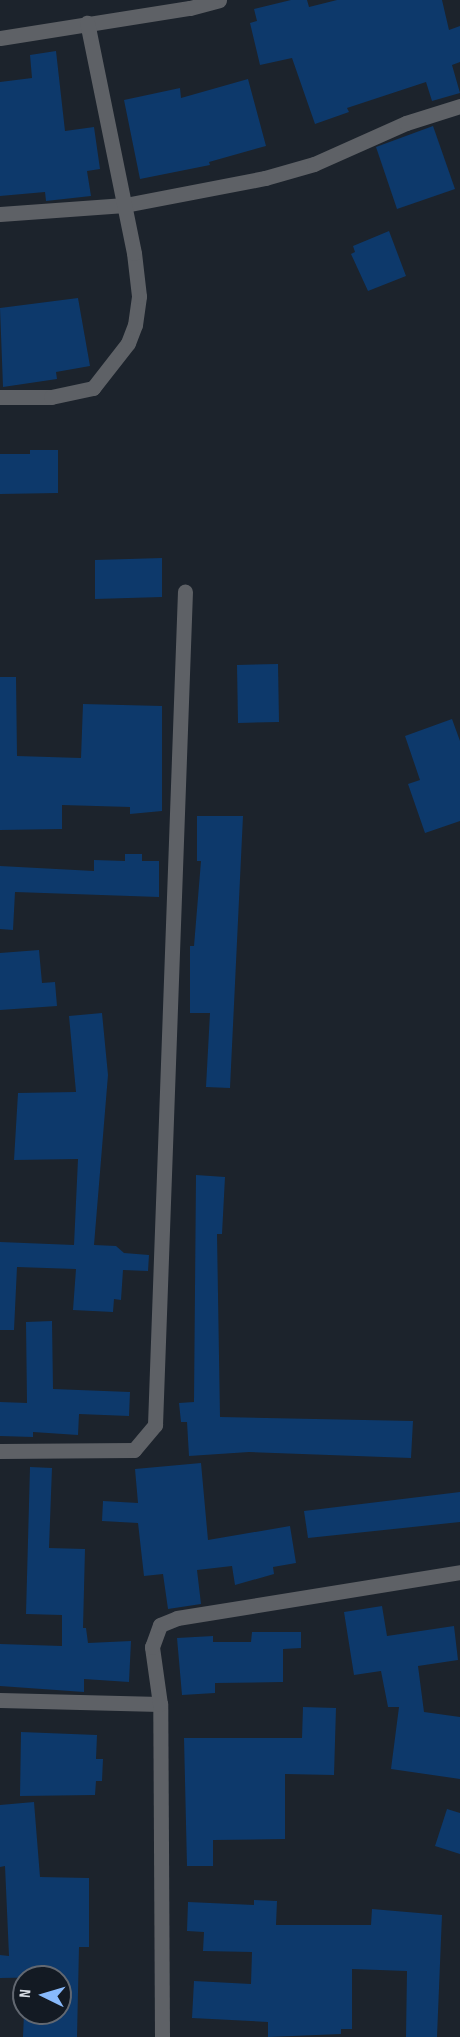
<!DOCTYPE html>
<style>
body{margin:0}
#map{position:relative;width:460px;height:2037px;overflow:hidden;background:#1c232c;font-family:"Sofia Sans Condensed",sans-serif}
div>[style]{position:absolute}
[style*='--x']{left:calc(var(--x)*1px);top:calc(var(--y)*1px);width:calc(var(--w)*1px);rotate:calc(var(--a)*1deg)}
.building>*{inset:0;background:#0d396b}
.street>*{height:15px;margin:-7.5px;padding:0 7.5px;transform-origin:7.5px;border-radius:7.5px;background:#5e6166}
span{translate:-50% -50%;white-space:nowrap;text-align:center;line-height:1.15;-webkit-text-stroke:4.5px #131a23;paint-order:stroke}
.north{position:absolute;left:12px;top:1965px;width:60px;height:60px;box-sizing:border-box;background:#131a23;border:2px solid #626871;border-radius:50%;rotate:275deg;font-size:16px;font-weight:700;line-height:24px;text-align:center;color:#d9dee5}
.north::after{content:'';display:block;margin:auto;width:21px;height:27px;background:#88bafc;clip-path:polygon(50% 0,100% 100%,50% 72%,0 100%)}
</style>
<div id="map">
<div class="building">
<div style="clip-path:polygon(291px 0,307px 0,309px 7px,337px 0,442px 0,449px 30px,460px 26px,460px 62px,452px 65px,460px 93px,432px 101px,426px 82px,347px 108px,349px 112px,315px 124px,292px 58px,260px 65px,250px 23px,257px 21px,254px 9px)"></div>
<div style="clip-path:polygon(56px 51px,65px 131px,94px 127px,100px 169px,87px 171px,91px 196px,46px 201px,45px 192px,0 196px,0 82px,32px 78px,30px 55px)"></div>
<div style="clip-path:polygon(248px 79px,266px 146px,209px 162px,210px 165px,140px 179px,124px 100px,180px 88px,181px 98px)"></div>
<div style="clip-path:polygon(433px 126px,455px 189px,397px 209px,376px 147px)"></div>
<div style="clip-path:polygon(389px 231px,406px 276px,368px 291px,351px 254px,355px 252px,353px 246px)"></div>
<div style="clip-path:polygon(78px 298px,90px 366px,56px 372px,57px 379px,3px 387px,0 308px)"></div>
<div style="clip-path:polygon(30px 450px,58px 450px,58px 493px,0 494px,0 454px,30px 454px)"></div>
<div style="clip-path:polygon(162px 558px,162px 597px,95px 599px,95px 560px)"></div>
<div style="clip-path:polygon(278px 664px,279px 722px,238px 723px,237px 665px)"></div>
<div style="clip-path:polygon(0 677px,16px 677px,17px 756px,81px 758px,83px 704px,162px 706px,162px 811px,130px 814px,130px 807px,62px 805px,62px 829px,0 830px)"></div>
<div style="clip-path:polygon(452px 719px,460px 741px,460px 821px,425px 833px,408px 784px,420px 780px,405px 736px)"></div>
<div style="clip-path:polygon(197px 816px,243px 816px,230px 1088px,206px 1087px,210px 1013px,190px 1013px,190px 946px,194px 946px,201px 861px,197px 861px)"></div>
<div style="clip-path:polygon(125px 854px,142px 854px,142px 861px,159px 861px,159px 897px,15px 892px,13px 930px,0 929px,0 866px,94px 871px,94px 860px,125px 861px)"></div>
<div style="clip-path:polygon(39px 950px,42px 983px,55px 982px,57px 1006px,0 1010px,0 953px)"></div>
<div style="clip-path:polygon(102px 1013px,108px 1075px,94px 1245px,116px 1246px,124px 1253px,149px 1255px,148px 1271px,123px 1270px,121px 1300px,114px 1299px,113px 1312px,73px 1310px,76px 1269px,17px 1267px,14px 1330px,0 1330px,0 1242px,74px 1245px,78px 1159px,14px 1160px,18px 1093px,76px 1092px,69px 1016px)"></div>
<div style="clip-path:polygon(196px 1175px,225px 1177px,222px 1234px,217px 1234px,220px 1417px,413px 1421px,411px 1458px,249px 1452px,189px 1456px,187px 1422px,181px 1422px,179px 1403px,194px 1402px)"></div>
<div style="clip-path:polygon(52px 1321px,53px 1389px,130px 1392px,129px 1416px,79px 1414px,78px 1435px,33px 1432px,33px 1437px,0 1436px,0 1402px,27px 1403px,26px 1322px)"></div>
<div style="clip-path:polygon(201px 1463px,208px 1540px,290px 1526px,296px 1563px,273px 1567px,274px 1574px,235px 1585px,232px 1566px,197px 1570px,201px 1604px,168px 1609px,163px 1574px,144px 1576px,138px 1523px,102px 1521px,103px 1501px,138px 1503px,135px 1469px)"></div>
<div style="clip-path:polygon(30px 1467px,52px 1468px,49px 1548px,85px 1549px,83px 1628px,86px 1628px,88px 1643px,131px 1641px,129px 1682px,84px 1679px,84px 1692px,0 1686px,0 1644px,62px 1646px,62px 1615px,26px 1614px)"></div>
<div style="clip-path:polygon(460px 1492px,460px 1522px,308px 1538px,304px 1511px)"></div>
<div style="clip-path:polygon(382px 1606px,387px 1636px,454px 1626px,458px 1660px,418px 1666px,424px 1712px,460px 1717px,460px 1779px,391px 1769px,399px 1707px,388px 1707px,381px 1671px,354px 1675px,344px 1612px)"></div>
<div style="clip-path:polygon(252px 1632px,301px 1632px,301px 1648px,283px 1649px,283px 1682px,215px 1683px,215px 1693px,182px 1695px,177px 1638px,213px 1636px,213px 1642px,251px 1642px)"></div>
<div style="clip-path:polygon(303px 1707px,336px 1708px,334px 1775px,285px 1774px,285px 1839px,213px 1840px,213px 1866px,187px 1866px,184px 1738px,302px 1738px)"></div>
<div style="clip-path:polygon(21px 1732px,97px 1735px,96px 1759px,103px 1759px,102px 1781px,96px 1781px,95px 1795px,20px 1796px)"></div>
<div style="clip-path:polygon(34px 1802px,40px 1877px,89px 1878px,89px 1947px,79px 1947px,77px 2037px,23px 2037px,24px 2013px,60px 2013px,60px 1977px,0 1978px,0 1955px,9px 1956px,5px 1866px,0 1867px,0 1805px)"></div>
<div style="clip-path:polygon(447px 1809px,460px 1813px,460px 1854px,435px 1846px)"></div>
<div style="clip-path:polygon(254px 1900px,277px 1901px,276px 1925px,371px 1925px,372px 1909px,442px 1915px,437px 2037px,406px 2037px,407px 1971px,352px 1969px,352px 2029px,341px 2029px,341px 2034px,268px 2037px,268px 2022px,192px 2018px,194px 1981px,251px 1984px,252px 1952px,203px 1951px,204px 1932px,187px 1931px,188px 1902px,254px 1905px)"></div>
</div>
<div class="street">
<div style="--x:0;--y:38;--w:192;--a:-9"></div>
<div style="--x:190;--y:8;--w:30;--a:-15"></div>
<div style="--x:0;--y:214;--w:125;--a:-4.1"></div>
<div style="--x:125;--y:205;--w:143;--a:-10.9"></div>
<div style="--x:265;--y:178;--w:51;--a:-15.9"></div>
<div style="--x:314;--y:164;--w:101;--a:-24"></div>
<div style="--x:406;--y:123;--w:57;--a:-17.5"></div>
<div style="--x:0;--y:397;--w:51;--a:0"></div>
<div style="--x:51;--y:397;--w:43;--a:-12.1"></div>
<div style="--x:93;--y:388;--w:57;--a:-52.1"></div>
<div style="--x:128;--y:343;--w:19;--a:-69"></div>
<div style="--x:135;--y:325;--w:29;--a:-82"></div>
<div style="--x:139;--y:296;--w:43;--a:-96.6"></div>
<div style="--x:134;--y:253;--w:235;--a:-101.5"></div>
<div style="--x:0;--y:1451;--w:134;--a:-0.4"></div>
<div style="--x:134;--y:1450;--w:33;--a:-50"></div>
<div style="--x:155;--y:1425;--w:834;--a:-87.94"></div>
<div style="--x:0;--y:1700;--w:160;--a:1.4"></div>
<div style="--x:162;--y:2037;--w:333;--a:-90.3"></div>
<div style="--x:160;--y:1704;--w:58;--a:-98"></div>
<div style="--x:152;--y:1647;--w:23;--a:-70"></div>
<div style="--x:160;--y:1625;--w:18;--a:-22"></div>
<div style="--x:177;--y:1618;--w:287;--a:-9.2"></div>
</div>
<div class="north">N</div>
</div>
